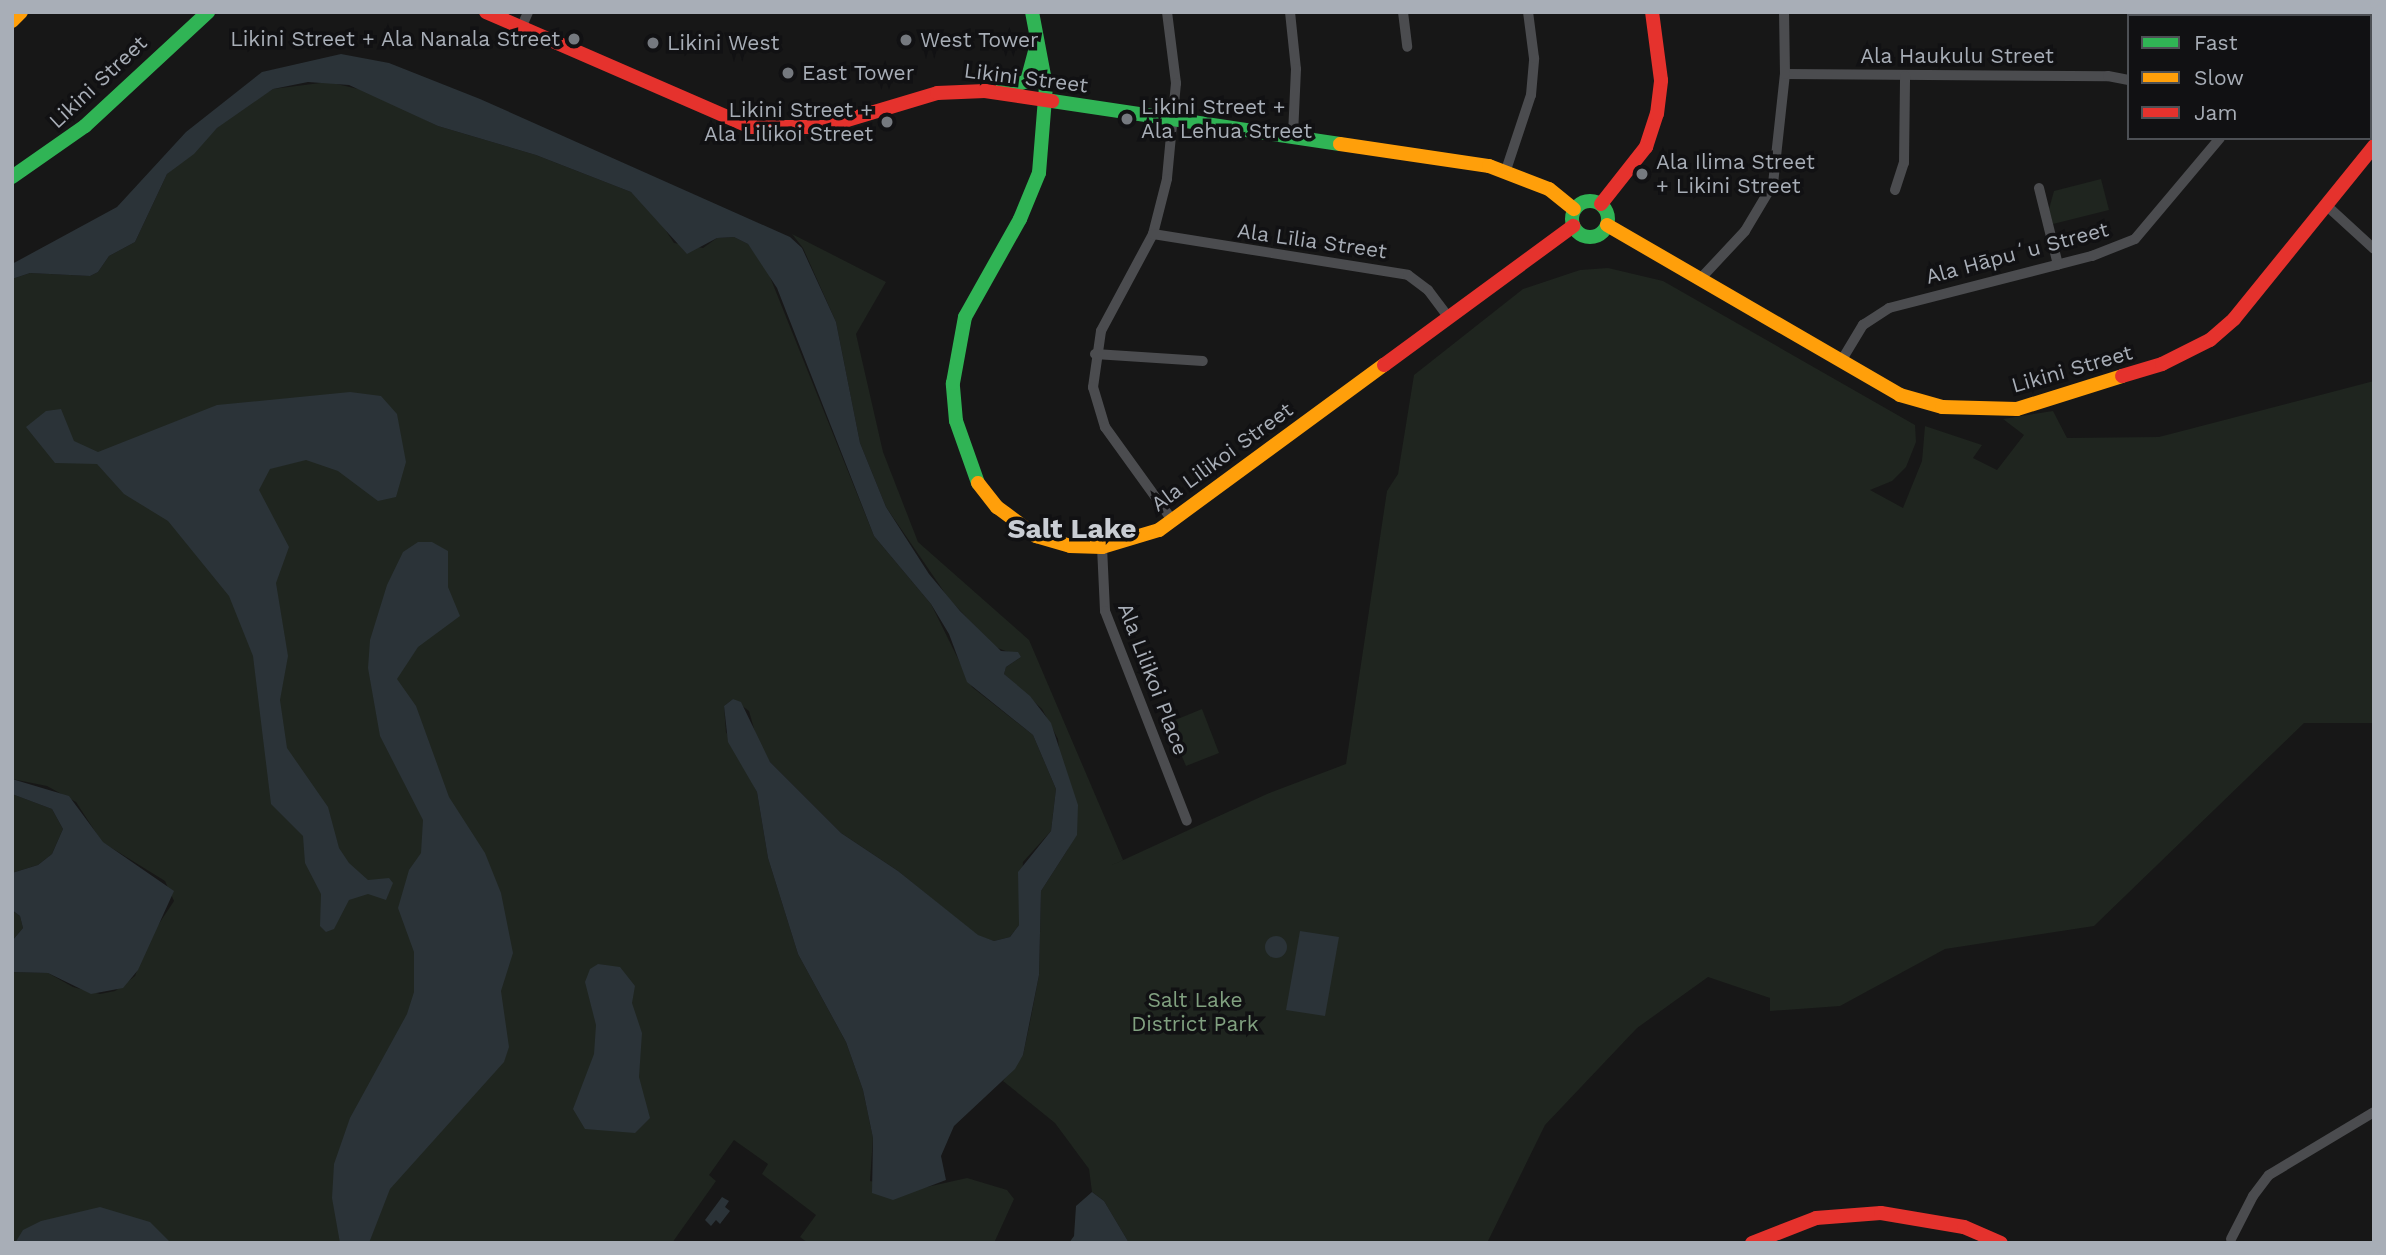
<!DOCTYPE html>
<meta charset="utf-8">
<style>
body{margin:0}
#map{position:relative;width:2386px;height:1255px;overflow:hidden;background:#171717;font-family:"Work Sans",sans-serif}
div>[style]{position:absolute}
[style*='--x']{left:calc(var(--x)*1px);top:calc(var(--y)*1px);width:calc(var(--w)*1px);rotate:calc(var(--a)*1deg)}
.green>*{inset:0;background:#1f251f}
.water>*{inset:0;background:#2b3338}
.round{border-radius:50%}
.street>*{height:10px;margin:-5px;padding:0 5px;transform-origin:5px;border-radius:5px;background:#4b4c4f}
.fast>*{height:14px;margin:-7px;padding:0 7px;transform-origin:7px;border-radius:7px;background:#30b455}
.fast>.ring{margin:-7px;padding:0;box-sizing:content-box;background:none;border:14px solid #30b455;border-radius:50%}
.slow>*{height:14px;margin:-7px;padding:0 7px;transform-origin:7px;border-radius:7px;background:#ff9f0a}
.jam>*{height:14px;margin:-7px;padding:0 7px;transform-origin:7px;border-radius:7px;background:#e5322d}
.dots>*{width:19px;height:19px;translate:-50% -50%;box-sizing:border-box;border:4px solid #111113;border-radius:50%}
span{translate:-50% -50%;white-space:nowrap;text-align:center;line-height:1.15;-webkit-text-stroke:7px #111113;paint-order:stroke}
.poi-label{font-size:21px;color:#a8aeb7}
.right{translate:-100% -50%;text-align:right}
.left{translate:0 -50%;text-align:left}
.street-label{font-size:21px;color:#a8aeb7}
.park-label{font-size:21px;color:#81a180}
.district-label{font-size:28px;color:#c9cdd3;font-weight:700}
.frame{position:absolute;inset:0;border:14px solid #a8aeb7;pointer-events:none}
.legend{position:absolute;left:2127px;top:14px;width:245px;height:126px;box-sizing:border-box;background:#111113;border:2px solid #4d5055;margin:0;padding:9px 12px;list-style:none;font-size:21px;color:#a8aeb7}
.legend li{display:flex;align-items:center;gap:14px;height:35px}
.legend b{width:35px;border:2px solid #4d5055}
</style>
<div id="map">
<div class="green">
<div style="clip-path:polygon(328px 82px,367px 91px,438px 126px,536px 155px,631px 192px,655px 214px,674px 243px,703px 248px,717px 238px,734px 237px,748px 244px,768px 272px,874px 536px,931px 604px,972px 687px,1033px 735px,1056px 789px,1051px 831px,1023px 862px,1019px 925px,1010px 937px,994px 941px,978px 936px,898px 871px,841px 833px,770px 762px,758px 743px,749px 711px,733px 699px,724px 706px,726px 732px,757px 792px,768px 858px,798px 954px,846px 1042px,863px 1090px,873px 1138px,870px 1181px,918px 1189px,967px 1178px,1007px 1190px,1014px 1199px,994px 1243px,808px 1243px,800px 1237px,816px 1215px,762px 1174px,768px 1164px,734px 1140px,709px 1175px,716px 1181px,672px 1243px,12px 1243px,12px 972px,48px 973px,73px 987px,100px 994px,115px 991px,135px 976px,150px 937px,174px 901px,165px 881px,102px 842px,76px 802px,47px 786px,12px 779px,12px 279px,30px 273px,90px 276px,98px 272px,109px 256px,135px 242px,167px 174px,230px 116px,273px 89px)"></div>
<div style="clip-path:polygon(2101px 179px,2109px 210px,2053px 224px,2049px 209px,2054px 191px)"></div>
<div style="clip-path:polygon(792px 234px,886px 282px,856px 334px,883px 452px,918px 542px,1029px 640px,1123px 860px,1108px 867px,1267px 794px,1346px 764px,1387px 491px,1398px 474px,1414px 375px,1523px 289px,1580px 270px,1608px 268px,1663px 281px,1915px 425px,1916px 442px,1906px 467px,1892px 481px,1870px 490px,1903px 508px,1922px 461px,1925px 426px,1982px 445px,1973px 458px,1997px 470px,2024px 435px,2003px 419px,2053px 411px,2067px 438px,2159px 437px,2374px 381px,2374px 723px,2304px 723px,2094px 926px,1945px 949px,1840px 1006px,1770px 1011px,1770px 998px,1708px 977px,1637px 1028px,1545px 1125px,1487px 1243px,1129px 1243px,1104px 1201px,1092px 1192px,1089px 1169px,1055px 1123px,1003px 1081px,1023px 1055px,1030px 1022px,1039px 975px,1041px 891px,1068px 849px,1058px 739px,1042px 709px,1004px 674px,1006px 667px,1021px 657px,995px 647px,949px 599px,886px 507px,860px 443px,836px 322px,803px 248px)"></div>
<div style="clip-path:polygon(1202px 709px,1219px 753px,1186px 766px,1168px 723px)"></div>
<div style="clip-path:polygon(12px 794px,52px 809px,63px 829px,52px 854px,38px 865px,12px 873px)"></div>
<div style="clip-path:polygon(12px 910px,20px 916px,23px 928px,12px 941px)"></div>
</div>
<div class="water">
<div style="clip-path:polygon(341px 54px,389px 63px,480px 99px,790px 237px,802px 248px,836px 322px,860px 443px,886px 507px,929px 574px,960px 611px,1001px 651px,1018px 652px,1021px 657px,1006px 667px,1004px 674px,1030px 696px,1051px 723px,1078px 805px,1077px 835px,1041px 891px,1039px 975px,1023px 1055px,1015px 1069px,954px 1126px,941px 1156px,946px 1180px,893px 1200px,872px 1193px,873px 1138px,863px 1090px,846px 1042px,798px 954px,768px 858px,757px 792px,728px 742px,724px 706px,733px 699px,741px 702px,770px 762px,841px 833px,898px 871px,978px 935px,994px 941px,1010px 937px,1019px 925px,1018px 872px,1051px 831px,1056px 789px,1033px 735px,967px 682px,949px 634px,931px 604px,874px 536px,777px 288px,748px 244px,734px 237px,717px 238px,687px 254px,631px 192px,536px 155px,438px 126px,349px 85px,308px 82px,273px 89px,217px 128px,194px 154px,167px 174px,135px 242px,109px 256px,98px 272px,90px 276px,30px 273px,12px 279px,12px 264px,117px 207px,186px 132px,262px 72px)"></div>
<div style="clip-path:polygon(350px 392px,381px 396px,397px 414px,406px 462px,396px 497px,378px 501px,338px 471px,306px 460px,270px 469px,259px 490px,289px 547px,276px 583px,288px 656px,280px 700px,287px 748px,328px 807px,339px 848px,349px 863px,368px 880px,389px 878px,393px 883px,386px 900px,368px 894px,349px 900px,334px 929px,326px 932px,320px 926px,321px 894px,305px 863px,303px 836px,271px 804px,253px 656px,229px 596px,168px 521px,124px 494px,97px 464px,55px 463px,26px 427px,46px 411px,61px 409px,74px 441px,98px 452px,217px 405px)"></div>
<div style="clip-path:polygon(418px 542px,432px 542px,448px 551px,448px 587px,460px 616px,418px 647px,397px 679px,416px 706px,449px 797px,485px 853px,501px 893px,513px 953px,501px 991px,509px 1047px,504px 1062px,390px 1189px,369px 1243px,340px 1243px,332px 1198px,334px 1164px,350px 1118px,407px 1014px,414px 992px,414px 952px,398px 908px,409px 870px,421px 853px,423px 820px,380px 736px,368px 668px,370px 640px,387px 585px,403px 552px)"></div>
<div style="clip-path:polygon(12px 779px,69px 796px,103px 842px,174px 891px,138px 970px,123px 988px,91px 994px,48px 973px,12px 972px,12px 941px,23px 928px,20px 916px,12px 910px,12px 873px,38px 865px,52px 854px,63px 829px,52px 809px,12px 794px)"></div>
<div style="clip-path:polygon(1300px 931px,1339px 937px,1325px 1016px,1286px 1010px)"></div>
<div class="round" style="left:1265px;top:936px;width:22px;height:22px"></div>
<div style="clip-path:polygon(598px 964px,620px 967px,635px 986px,632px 1003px,642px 1033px,639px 1077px,650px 1118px,635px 1133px,585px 1129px,573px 1109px,594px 1054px,596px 1025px,585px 982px,590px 969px)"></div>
<div style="clip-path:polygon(1092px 1192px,1104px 1201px,1129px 1243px,1069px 1243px,1074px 1236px,1076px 1206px)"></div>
<div style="clip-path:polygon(722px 1197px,729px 1201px,725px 1207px,730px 1211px,720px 1224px,716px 1220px,711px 1226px,705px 1220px)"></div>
<div style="clip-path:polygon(100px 1207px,150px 1222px,171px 1243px,15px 1243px,23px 1230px,41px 1221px)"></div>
</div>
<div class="street">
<div style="--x:1167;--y:12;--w:72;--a:82.8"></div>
<div style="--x:1176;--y:83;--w:96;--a:95.4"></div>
<div style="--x:1167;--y:179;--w:57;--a:104.3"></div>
<div style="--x:1153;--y:234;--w:110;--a:118.2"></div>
<div style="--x:1101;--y:331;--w:57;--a:98.1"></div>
<div style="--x:1093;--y:387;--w:42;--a:73.3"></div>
<div style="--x:1105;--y:427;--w:115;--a:54.2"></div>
<div style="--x:1290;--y:12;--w:57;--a:84"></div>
<div style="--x:1296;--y:69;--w:67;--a:92.6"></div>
<div style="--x:1403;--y:12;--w:35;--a:83"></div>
<div style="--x:2243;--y:12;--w:6;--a:39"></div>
<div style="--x:2318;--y:16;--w:5;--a:-53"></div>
<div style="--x:521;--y:28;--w:17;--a:-66"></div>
<div style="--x:1785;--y:74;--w:323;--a:0.4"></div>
<div style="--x:2108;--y:76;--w:21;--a:11"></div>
<div style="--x:1506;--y:170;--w:79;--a:-71.6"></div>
<div style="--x:1531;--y:95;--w:37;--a:-85"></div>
<div style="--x:1534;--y:58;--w:46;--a:-97.4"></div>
<div style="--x:2039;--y:188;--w:79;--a:76.1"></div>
<div style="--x:1895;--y:190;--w:28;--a:-72"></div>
<div style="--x:1904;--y:163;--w:87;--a:-89.3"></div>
<div style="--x:2326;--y:205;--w:65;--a:42.5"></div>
<div style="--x:1153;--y:234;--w:258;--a:9.1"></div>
<div style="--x:1408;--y:275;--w:25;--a:37"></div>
<div style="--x:1428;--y:290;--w:34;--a:53"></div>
<div style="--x:1702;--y:277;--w:63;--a:-46.9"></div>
<div style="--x:1745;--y:231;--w:55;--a:-59.2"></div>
<div style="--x:1773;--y:184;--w:111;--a:-83.8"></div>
<div style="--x:1785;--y:74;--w:62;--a:-90.9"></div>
<div style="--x:1095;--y:354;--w:108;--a:3.7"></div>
<div style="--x:1843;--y:358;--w:39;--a:-59"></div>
<div style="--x:1863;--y:325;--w:31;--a:-33"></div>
<div style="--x:1889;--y:308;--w:210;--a:-14.4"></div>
<div style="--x:2092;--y:256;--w:46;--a:-21.6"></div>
<div style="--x:2135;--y:239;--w:132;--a:-49.9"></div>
<div style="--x:1102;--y:547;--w:64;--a:87.3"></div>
<div style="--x:1105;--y:611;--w:225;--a:68.7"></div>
<div style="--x:2231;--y:1239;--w:48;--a:-62.9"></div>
<div style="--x:2253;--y:1196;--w:26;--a:-53"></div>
<div style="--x:2269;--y:1175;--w:122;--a:-31"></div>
</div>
<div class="fast">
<div style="--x:1001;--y:90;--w:28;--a:-19"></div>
<div style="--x:1027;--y:81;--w:39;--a:-75"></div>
<div style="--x:1052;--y:101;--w:291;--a:8.5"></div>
<div style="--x:12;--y:177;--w:89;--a:-34.9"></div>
<div style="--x:85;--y:126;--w:168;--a:-42.8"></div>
<div class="ring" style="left:1572px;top:201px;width:22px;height:22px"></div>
<div style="--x:978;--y:483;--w:66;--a:-109.5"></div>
<div style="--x:956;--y:421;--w:38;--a:-95"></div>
<div style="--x:953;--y:383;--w:67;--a:-79.7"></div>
<div style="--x:965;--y:317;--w:112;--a:-60.7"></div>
<div style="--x:1020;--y:219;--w:50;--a:-67.6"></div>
<div style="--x:1039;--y:173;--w:87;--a:-85.4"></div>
<div style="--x:1046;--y:86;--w:75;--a:-100.7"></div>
</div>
<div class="slow">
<div style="--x:12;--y:21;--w:13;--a:-45"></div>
<div style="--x:1340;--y:144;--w:151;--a:8.4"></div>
<div style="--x:1489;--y:166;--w:64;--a:21"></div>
<div style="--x:1549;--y:189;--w:32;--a:39"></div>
<div style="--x:1607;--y:225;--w:339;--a:30.1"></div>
<div style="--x:1900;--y:395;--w:44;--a:15.9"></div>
<div style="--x:1942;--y:407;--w:75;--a:1.5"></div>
<div style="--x:2017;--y:409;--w:110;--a:-17.4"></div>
<div style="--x:978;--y:483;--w:31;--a:52"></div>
<div style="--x:997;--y:507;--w:49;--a:36.6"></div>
<div style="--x:1036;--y:536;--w:35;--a:16"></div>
<div style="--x:1070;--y:546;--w:32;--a:2"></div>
<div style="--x:1102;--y:547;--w:59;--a:-16.6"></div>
<div style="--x:1159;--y:530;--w:279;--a:-36.3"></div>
</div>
<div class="jam">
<div style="--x:486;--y:12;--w:288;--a:23.5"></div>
<div style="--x:750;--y:127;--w:74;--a:0"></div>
<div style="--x:824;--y:127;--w:118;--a:-16.7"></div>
<div style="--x:937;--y:93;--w:48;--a:-2.4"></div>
<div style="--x:985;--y:91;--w:68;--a:8.5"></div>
<div style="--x:1601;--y:204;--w:73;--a:-51.7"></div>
<div style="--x:1646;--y:147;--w:35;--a:-72"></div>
<div style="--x:1657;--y:114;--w:34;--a:-83"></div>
<div style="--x:1661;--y:80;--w:69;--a:-97.5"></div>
<div style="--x:1384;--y:365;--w:235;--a:-36.3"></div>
<div style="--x:2122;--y:376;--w:42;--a:-16.7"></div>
<div style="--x:2162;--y:364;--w:54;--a:-26.6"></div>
<div style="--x:2210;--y:340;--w:32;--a:-41"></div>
<div style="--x:2234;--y:319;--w:223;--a:-51"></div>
<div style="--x:1752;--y:1243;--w:69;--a:-21.3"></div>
<div style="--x:1816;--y:1218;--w:65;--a:-4.4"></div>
<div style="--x:1881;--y:1213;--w:84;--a:9.6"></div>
<div style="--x:1964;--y:1227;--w:40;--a:23.4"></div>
</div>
<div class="dots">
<div style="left:574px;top:39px;background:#75797f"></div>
<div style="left:906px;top:40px;background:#75797f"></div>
<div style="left:653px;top:43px;background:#75797f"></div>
<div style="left:788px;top:73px;background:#75797f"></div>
<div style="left:1127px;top:119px;background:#75797f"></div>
<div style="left:887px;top:122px;background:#75797f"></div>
<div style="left:1642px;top:174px;background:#75797f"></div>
</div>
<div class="poi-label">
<span class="right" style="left:560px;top:39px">Likini Street + Ala Nanala Street</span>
<span class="left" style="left:920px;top:40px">West Tower</span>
<span class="left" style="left:667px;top:43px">Likini West</span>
<span class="left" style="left:802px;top:73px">East Tower</span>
<span class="left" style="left:1141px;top:119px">Likini Street +<br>Ala Lehua Street</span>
<span class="right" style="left:873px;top:122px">Likini Street +<br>Ala Lilikoi Street</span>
<span class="left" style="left:1656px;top:174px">Ala Ilima Street<br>+ Likini Street</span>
</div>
<div class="street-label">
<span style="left:1957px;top:56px">Ala Haukulu Street</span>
<span style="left:1026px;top:78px;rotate:7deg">Likini Street</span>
<span style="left:98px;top:82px;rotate:-43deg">Likini Street</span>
<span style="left:1312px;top:241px;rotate:8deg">Ala Līlia Street</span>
<span style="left:2017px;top:253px;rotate:-15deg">Ala Hāpuʻu Street</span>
<span style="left:2072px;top:369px;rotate:-16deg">Likini Street</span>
<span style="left:1222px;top:457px;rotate:-36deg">Ala Lilikoi Street</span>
<span style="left:1153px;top:679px;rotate:69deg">Ala Lilikoi Place</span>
</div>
<div class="park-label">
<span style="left:1195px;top:1012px">Salt Lake<br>District Park</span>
</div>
<div class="district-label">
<span style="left:1072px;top:529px">Salt Lake</span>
</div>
<div class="frame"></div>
<ul class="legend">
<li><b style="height:9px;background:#30b455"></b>Fast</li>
<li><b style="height:9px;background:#ff9f0a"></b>Slow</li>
<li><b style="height:9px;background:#e5322d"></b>Jam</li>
</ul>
</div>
